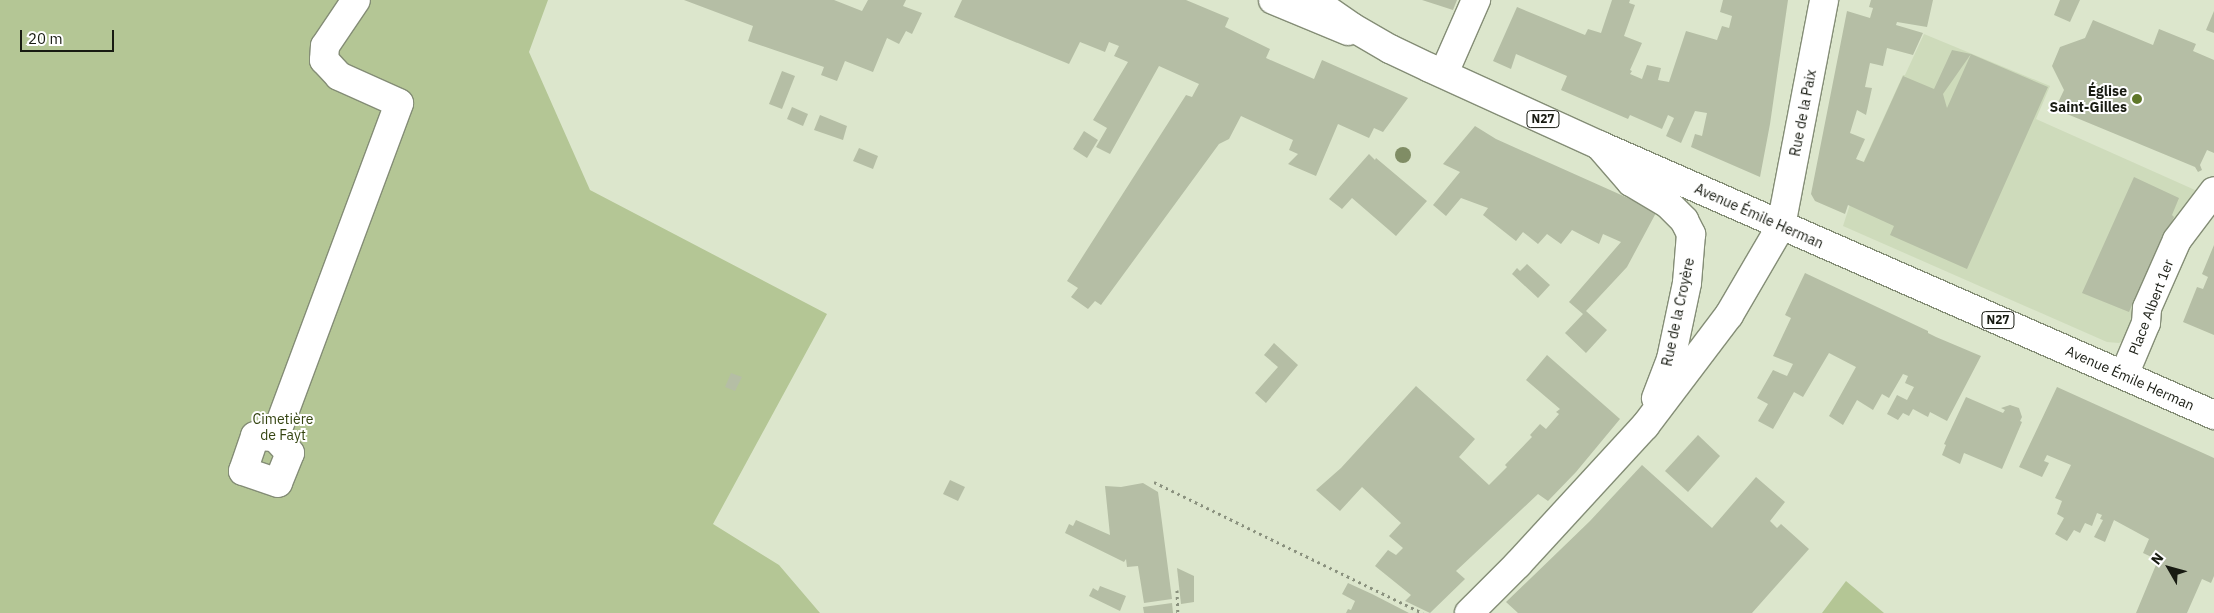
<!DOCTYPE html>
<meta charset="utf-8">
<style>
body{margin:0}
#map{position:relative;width:2214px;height:613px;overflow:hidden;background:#dce6cc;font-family:"IBM Plex Sans",sans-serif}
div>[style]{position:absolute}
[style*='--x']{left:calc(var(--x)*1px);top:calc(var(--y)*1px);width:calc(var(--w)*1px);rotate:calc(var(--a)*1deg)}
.built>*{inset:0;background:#cedbbb}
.green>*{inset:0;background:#b4c695}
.building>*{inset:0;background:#b5bea5}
.path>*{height:3px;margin-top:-1.5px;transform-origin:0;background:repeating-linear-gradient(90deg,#8a917e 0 2.5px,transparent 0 6.5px)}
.roads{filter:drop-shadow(1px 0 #848d76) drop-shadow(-1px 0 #848d76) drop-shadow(0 1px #848d76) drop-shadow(0 -1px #848d76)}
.minor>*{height:28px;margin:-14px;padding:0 14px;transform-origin:14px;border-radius:14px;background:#fff}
.major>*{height:28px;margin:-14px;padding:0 14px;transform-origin:14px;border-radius:14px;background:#fff}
.trees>*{width:16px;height:16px;margin:-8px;border-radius:50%;background:#808d65}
.dots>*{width:14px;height:14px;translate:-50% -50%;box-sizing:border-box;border:2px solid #fff;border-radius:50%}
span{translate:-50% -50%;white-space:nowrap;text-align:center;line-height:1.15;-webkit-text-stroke:4px #fff;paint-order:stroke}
.shield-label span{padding:1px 4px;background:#fff;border:1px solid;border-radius:4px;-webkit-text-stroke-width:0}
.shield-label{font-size:12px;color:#181b12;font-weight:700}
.poi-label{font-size:14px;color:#181b12;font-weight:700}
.right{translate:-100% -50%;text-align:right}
.street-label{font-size:14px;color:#181b12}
.park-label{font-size:14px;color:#344410}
.north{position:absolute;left:2144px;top:543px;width:50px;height:50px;-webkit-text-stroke:4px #fff;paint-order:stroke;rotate:308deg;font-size:14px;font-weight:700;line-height:20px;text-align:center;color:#181b12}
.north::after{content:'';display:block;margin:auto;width:18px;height:22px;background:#181b12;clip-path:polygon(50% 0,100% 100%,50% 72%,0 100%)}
.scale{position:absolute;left:20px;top:30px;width:94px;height:22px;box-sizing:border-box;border:2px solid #181b12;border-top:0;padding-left:6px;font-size:15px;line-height:18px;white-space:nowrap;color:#181b12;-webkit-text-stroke:4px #fff;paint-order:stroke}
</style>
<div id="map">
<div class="built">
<div style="clip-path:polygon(1924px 34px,2050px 86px,2036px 119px,2195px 190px,2127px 339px,2119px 343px,2107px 342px,1843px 226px,1864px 161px,1903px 75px,1905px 75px)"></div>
</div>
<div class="green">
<div style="clip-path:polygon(0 0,548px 0,529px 52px,590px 190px,827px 314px,713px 524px,779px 565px,820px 613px,0 613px)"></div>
<div style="clip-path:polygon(1846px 581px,1884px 613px,1822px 613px)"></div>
</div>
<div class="building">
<div style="clip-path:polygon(684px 0,834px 0,862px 11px,868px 0,906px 0,903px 6px,922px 13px,912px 34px,906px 31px,899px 44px,887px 38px,873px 72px,845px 61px,837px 81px,821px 75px,824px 67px,748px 41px,753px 26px)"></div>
<div style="clip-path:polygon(962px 0,1186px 0,1229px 18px,1225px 27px,1270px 49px,1266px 58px,1314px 79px,1322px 60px,1408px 98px,1383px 132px,1374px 128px,1369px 138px,1338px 124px,1316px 176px,1288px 164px,1298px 154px,1289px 150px,1293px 140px,1241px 116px,1229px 139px,1219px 144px,1101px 305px,1095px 301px,1088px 309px,1071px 297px,1078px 288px,1067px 281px,1186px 95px,1192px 97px,1199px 84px,1159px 66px,1110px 154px,1096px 147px,1107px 128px,1093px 120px,1128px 62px,1114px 56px,1119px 46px,1109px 42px,1105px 52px,1080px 42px,1069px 64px,954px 17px)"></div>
<div style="clip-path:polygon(1422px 0,1457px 0,1453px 10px)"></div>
<div style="clip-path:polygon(1612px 0,1630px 0,1629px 3px,1635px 5px,1624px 36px,1642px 43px,1630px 70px,1632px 71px,1630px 74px,1642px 79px,1647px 65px,1661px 68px,1658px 80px,1669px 82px,1686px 31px,1717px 40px,1722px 26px,1729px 28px,1732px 16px,1720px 12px,1723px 0,1788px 0,1770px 124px,1760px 177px,1691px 147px,1695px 134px,1702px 136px,1707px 113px,1695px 111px,1681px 143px,1666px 136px,1674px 118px,1668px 115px,1662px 129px,1630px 115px,1628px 119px,1561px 90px,1567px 76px,1516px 54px,1511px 69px,1493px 61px,1517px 7px,1585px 35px,1588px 29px,1601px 33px)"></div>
<div style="clip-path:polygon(1871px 0,1933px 0,1927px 27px,1897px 22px,1896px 25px,1923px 33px,1913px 55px,1887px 48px,1883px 66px,1870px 63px,1865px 87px,1872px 88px,1866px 115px,1857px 110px,1850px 133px,1865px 139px,1856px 159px,1864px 162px,1903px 76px,1934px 89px,1952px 50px,1971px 54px,1943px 94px,1947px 108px,1971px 54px,2048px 87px,1967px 269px,1890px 235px,1894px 226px,1848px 205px,1845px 214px,1815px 201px,1811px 194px,1847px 11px,1870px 18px,1873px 8px,1869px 7px)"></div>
<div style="clip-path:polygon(2060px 0,2080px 0,2070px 22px,2054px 15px)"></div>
<div style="clip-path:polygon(2214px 11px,2214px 33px,2206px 30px)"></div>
<div style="clip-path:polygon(2093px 20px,2153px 45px,2159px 29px,2196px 44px,2193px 51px,2214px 60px,2214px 153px,2207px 150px,2200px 165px,2202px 170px,2198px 172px,2195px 167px,2055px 109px,2064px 90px,2052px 66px,2060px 47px,2085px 38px)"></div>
<div style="clip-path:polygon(782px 71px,795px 76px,782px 109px,769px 104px)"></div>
<div style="clip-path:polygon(792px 107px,808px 114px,803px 126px,787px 119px)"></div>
<div style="clip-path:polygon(820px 115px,847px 126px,843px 140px,814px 130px)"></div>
<div style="clip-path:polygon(1475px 126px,1496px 139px,1657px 211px,1627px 267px,1586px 311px,1607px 330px,1586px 353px,1565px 333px,1583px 314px,1569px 302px,1621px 242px,1603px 234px,1599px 244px,1572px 230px,1561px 244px,1547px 234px,1538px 244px,1523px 232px,1516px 241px,1483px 215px,1488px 208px,1461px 198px,1446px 216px,1433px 205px,1460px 172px,1443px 164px)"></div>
<div style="clip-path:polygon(1084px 131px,1098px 140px,1087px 158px,1073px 149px)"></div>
<div style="clip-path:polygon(859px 148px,878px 156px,873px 169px,853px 161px)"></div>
<div style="clip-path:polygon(1369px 154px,1375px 160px,1376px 158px,1427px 201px,1396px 236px,1352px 198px,1342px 209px,1329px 199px)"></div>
<div style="clip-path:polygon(2134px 177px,2179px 198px,2172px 215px,2174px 217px,2138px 297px,2136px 296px,2129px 312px,2082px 293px)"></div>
<div style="clip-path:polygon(2214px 245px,2214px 335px,2183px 322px,2197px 287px,2203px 289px,2208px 277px,2202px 274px)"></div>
<div style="clip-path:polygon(1527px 264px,1550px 285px,1538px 298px,1512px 274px,1517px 268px,1520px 271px)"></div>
<div style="clip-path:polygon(1805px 273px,1928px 331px,1928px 333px,1936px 337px,1981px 356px,1947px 421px,1930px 412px,1928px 417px,1913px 409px,1909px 416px,1903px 413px,1898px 420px,1887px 414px,1897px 395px,1907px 400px,1914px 387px,1905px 383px,1908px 376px,1903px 374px,1889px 398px,1882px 394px,1873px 410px,1857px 400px,1843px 425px,1829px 416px,1856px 367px,1829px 353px,1803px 397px,1794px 392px,1773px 429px,1758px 421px,1768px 404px,1757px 398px,1773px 370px,1787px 376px,1793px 364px,1773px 356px,1791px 318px,1785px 315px)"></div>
<div style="clip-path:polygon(1274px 343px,1298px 365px,1266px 403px,1255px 393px,1278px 367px,1264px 355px)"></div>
<div style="clip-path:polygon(1547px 355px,1620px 419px,1576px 472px,1548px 501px,1538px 494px,1456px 571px,1465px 579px,1430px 613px,1405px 601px,1411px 595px,1375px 566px,1388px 550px,1396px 555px,1403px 548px,1389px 536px,1401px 523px,1362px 487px,1340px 511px,1316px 490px,1341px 468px,1416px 386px,1475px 439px,1459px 457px,1489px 485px,1507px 467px,1505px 465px,1532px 437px,1530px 435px,1540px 424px,1546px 429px,1559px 414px,1556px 412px,1560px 409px,1526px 380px)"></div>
<div style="clip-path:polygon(731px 373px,742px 377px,735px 391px,725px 387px)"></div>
<div style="clip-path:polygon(2057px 387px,2214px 458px,2214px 576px,2211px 583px,2202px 579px,2187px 613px,2136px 613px,2158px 560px,2143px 553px,2149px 539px,2114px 520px,2105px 542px,2094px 537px,2103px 520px,2100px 519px,2102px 515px,2097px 513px,2092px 526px,2085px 523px,2080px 533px,2074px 530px,2067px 541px,2055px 534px,2064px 518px,2057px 514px,2062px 501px,2055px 498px,2071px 465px,2047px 455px,2044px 461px,2049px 463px,2042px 477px,2019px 467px)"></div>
<div style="clip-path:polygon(1966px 397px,2003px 413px,2005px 410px,2001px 408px,2010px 405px,2019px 408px,2022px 417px,2020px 421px,2022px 422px,2002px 469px,1964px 453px,1960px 464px,1942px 455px,1946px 445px,1944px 444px)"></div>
<div style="clip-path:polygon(1698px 435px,1720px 456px,1688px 492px,1665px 471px)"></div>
<div style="clip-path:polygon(1642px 465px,1712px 528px,1756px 477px,1785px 502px,1770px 521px,1777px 528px,1781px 524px,1809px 549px,1752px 613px,1518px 613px,1506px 602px,1590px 521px)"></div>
<div style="clip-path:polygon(950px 480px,965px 487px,958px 501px,943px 494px)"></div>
<div style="clip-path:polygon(1143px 483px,1158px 492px,1172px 599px,1144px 603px,1138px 566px,1127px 567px,1126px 559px,1124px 562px,1065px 533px,1069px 524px,1073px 526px,1076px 520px,1110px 535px,1105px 486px,1121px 487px)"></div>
<div style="clip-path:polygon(1177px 568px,1194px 576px,1194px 602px,1181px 604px)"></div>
<div style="clip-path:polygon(1348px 583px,1372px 594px,1409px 613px,1346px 613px,1348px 609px,1351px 610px,1355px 601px,1342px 594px)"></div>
<div style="clip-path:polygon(1100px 586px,1126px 596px,1120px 611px,1089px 596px,1093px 588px,1098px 591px)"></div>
<div style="clip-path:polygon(1172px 603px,1173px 613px,1144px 613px,1143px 607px)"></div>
</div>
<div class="path">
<div style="--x:1154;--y:482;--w:299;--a:26"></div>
<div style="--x:1177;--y:590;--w:23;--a:88"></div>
</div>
<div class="roads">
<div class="minor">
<div style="--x:1273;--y:0;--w:81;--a:22.5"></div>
<div style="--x:1444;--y:73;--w:80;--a:-66.3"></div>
<div style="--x:1599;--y:145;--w:49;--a:49.1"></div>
<div style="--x:1631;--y:182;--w:43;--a:30.7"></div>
<div style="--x:1668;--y:204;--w:23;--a:45"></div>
<div style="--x:1684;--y:220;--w:16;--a:63"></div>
<div style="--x:1691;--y:234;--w:49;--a:94.7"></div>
<div style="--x:1687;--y:283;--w:78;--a:101.9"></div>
<div style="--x:1671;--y:359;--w:42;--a:111"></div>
<div style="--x:2124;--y:375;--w:56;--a:-67.1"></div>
<div style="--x:2146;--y:323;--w:15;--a:-86"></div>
<div style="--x:2147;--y:308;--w:74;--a:-66.2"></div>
<div style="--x:2177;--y:240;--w:61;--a:-52.9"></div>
<div style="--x:255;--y:436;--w:20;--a:3"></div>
<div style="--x:275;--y:437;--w:22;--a:47"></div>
<div style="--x:290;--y:453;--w:32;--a:112"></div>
<div style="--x:278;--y:483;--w:37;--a:-161"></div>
<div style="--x:243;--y:471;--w:37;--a:-71"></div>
<div style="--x:275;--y:437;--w:356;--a:-69.6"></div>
<div style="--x:399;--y:103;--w:66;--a:-155.8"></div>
<div style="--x:339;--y:76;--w:22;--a:-133"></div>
<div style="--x:324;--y:60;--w:14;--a:-86"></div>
<div style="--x:325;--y:46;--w:55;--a:-56"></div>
<div style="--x:1469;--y:613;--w:69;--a:-45"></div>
<div style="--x:1518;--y:564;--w:188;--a:-47.4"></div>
<div style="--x:1645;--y:426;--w:139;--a:-52.9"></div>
<div style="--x:1729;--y:315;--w:103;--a:-59.7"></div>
<div style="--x:1781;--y:226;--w:230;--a:-79.2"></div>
</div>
<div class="major">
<div style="--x:1313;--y:0;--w:47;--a:34.7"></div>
<div style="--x:1352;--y:27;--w:44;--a:30.1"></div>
<div style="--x:1390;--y:49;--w:44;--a:25.4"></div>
<div style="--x:1430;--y:68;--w:186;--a:24.5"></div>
<div style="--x:1599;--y:145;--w:672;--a:23.7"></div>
</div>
</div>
<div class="trees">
<div style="left:1403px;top:155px"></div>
</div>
<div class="dots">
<div style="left:2137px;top:99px;background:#5f7729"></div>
</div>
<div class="shield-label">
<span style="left:1543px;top:119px">N27</span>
<span style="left:1998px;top:320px">N27</span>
</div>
<div class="poi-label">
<span class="right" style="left:2127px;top:99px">Église<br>Saint-Gilles</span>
</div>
<div class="street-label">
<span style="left:1803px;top:113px;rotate:-79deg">Rue de la Paix</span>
<span style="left:1759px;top:216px;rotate:24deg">Avenue Émile Herman</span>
<span style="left:2151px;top:307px;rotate:-69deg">Place Albert 1er</span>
<span style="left:1678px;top:312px;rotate:-78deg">Rue de la Croyère</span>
<span style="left:2130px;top:378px;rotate:24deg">Avenue Émile Herman</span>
</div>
<div class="park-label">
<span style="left:283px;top:427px">Cimetière<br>de Fayt</span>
</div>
<div class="north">N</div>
<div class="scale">20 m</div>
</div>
